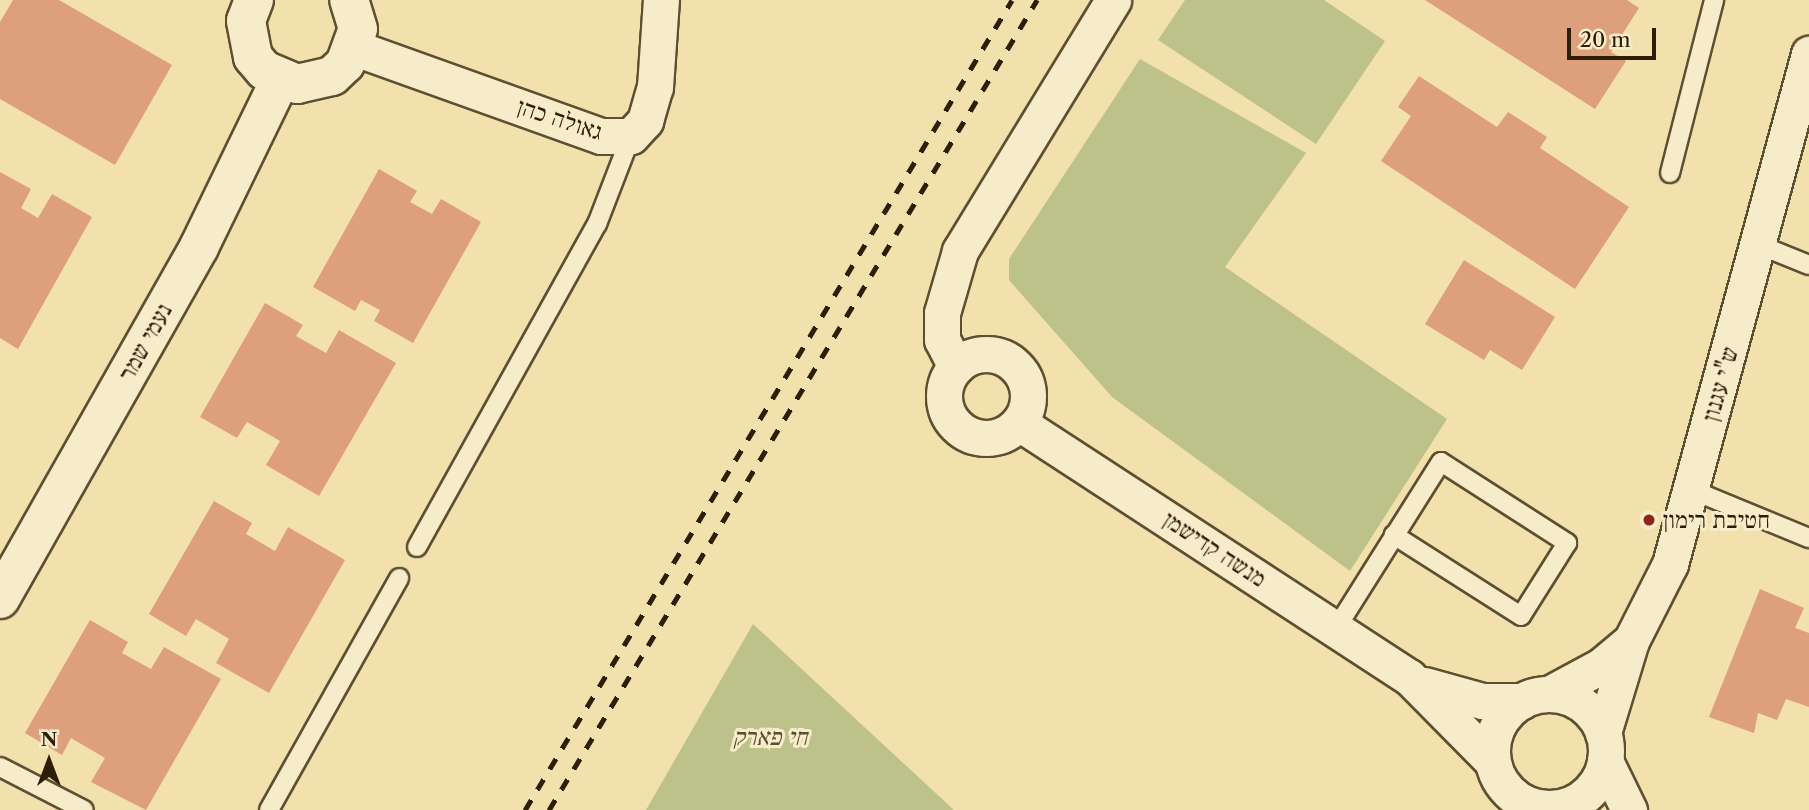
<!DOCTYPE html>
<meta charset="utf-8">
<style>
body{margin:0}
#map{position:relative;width:1809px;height:810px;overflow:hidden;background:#f2e1ad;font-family:"Libre Caslon Text","Frank Ruhl Libre",serif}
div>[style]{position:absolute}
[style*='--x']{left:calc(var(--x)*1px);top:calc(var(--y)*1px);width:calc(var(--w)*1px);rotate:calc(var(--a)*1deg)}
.green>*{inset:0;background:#bcc289}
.building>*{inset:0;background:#de9f7d}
.roads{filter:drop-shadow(2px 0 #5e4f30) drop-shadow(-2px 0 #5e4f30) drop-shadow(0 2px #5e4f30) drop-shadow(0 -2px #5e4f30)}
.lane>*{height:18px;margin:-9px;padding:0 9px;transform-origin:9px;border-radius:9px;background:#f7ecca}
.street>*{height:35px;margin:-17.5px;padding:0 17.5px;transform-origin:17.5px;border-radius:17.5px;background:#f7ecca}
.street>.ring{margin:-17.5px;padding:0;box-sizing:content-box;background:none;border:35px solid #f7ecca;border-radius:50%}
.secondary>*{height:38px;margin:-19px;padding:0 19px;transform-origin:19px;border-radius:19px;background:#f7ecca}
.rail>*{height:5px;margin-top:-2.5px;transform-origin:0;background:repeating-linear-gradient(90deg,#2d1e07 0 12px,transparent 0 24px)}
.dots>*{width:19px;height:19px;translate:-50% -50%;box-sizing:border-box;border:4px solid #f7ecca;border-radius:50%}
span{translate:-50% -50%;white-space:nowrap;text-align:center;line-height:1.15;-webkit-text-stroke:6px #f7ecca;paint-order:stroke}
.street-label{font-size:24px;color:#2d1e07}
.poi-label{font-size:24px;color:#2d1e07}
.left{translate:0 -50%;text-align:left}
.park-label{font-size:24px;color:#584f2e;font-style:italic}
.north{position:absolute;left:14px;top:726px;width:70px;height:70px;-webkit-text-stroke:5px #f7ecca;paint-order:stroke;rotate:0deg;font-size:19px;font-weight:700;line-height:28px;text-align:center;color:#2d1e07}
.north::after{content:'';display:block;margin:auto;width:24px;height:32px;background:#2d1e07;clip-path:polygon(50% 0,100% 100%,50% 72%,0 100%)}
.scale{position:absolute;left:1567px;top:28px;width:89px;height:32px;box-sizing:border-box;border:4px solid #2d1e07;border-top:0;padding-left:9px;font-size:21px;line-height:24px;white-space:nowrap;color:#2d1e07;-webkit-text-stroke:5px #f7ecca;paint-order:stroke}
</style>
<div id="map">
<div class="green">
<div style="clip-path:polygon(1185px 0,1324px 0,1385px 41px,1316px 144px,1158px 40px)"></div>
<div style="clip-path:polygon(1140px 59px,1306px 153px,1225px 267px,1447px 419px,1350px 571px,1112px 397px,1009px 280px,1009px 259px)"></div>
<div style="clip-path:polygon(753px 624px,954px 810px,646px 810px)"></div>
</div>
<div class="building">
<div style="clip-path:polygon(13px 0,59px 0,172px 65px,115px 165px,0 99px,0 22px)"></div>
<div style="clip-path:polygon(1425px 0,1627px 0,1639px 8px,1611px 52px,1626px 61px,1595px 109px)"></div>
<div style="clip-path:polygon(1419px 76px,1497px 127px,1508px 112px,1547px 137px,1540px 148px,1629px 207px,1575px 289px,1381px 161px,1411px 116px,1398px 107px)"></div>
<div style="clip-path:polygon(379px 169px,417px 191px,410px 202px,432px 214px,441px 199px,481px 222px,413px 343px,374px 321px,380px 310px,361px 300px,355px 311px,313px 287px)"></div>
<div style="clip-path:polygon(0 172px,31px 189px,21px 208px,38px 218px,52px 194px,92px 217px,18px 349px,0 338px)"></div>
<div style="clip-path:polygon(1464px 260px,1555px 317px,1522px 370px,1490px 350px,1484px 360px,1425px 324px)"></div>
<div style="clip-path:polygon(265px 303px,303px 325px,296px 336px,326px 353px,339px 330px,396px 363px,319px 496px,266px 465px,280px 441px,247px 422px,237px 438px,200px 417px)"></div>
<div style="clip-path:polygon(214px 501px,252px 523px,246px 534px,275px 551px,288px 527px,345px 560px,269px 693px,216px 663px,229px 639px,196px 619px,186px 636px,149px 614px)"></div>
<div style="clip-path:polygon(1760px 589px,1804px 608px,1795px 628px,1809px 633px,1809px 707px,1786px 699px,1777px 720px,1758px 713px,1754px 733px,1709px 717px)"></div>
<div style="clip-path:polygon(90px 620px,128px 642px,122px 653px,151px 669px,164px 647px,221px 679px,146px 810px,91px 782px,105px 758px,71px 738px,62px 755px,25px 733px)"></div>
</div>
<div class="roads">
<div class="lane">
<div style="--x:1670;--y:173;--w:179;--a:-75.7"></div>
<div style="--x:1757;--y:244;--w:56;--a:22"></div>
<div style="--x:1690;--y:489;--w:129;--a:22.4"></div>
<div style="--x:417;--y:547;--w:370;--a:-60.9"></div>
<div style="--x:597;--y:224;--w:94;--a:-68.9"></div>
<div style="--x:1337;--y:627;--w:195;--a:-57.8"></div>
<div style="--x:1441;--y:462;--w:150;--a:32.7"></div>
<div style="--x:1567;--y:543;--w:86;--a:122.2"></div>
<div style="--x:1521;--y:616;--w:151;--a:-147.5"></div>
<div style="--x:0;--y:767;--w:94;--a:27.1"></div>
<div style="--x:269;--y:810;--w:266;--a:-60.7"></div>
</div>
<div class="street">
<div style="--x:355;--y:48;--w:261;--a:19.7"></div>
<div style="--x:601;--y:136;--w:30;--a:0"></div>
<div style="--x:631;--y:136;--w:21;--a:-47"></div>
<div style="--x:645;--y:121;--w:35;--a:-74"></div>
<div style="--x:655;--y:87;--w:87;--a:-86.1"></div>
<div class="ring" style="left:944px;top:354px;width:49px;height:49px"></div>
<div style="--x:956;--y:367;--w:30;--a:-117"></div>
<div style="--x:942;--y:340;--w:27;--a:-90"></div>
<div style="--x:942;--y:313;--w:65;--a:-73.8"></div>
<div style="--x:960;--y:251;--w:294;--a:-58.6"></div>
<div style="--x:1019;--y:423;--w:465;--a:33.1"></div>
<div style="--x:1409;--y:677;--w:118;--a:45.3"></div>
<div style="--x:1425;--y:685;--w:59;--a:15.7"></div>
<div style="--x:1482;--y:701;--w:40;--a:0"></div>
<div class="ring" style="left:1492px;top:694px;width:79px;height:79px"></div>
<div style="--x:1549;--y:694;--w:59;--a:-28.3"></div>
<div style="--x:1601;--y:666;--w:39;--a:-40"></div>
<div style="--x:1603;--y:733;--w:96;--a:-73.1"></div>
<div style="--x:1631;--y:641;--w:86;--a:-63.1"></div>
<div style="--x:1670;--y:564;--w:529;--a:-74.75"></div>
<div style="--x:1605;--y:761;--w:55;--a:63.9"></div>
</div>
<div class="secondary">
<div style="--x:254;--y:0;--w:22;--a:111"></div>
<div style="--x:246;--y:21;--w:37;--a:79"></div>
<div style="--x:253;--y:57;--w:17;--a:50"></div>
<div style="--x:264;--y:70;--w:36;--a:23"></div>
<div style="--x:297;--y:84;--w:36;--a:-13"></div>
<div style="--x:332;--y:76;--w:18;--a:-43"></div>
<div style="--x:345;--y:64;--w:37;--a:-70"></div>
<div style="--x:358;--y:29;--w:30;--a:-107"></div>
<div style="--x:0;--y:599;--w:404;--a:-60.5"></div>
<div style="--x:199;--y:247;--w:186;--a:-64.1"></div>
</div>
</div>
<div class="rail">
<div style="--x:525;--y:810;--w:945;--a:-58.98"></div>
<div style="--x:549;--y:810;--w:946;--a:-58.93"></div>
</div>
<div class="dots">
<div style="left:1649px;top:520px;background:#8f2418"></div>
</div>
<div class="street-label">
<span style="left:560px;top:119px;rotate:18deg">גאולה כהן</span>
<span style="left:145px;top:342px;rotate:-61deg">נעמי שמר</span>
<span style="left:1720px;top:384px;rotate:-74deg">ש"י עגנון</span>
<span style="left:1215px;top:549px;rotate:33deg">מנשה קדישמן</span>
</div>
<div class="poi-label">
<span class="left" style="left:1663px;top:520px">חטיבת רימון</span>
</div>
<div class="park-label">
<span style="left:770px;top:737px">חי פארק</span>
</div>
<div class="north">N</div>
<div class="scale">20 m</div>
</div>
